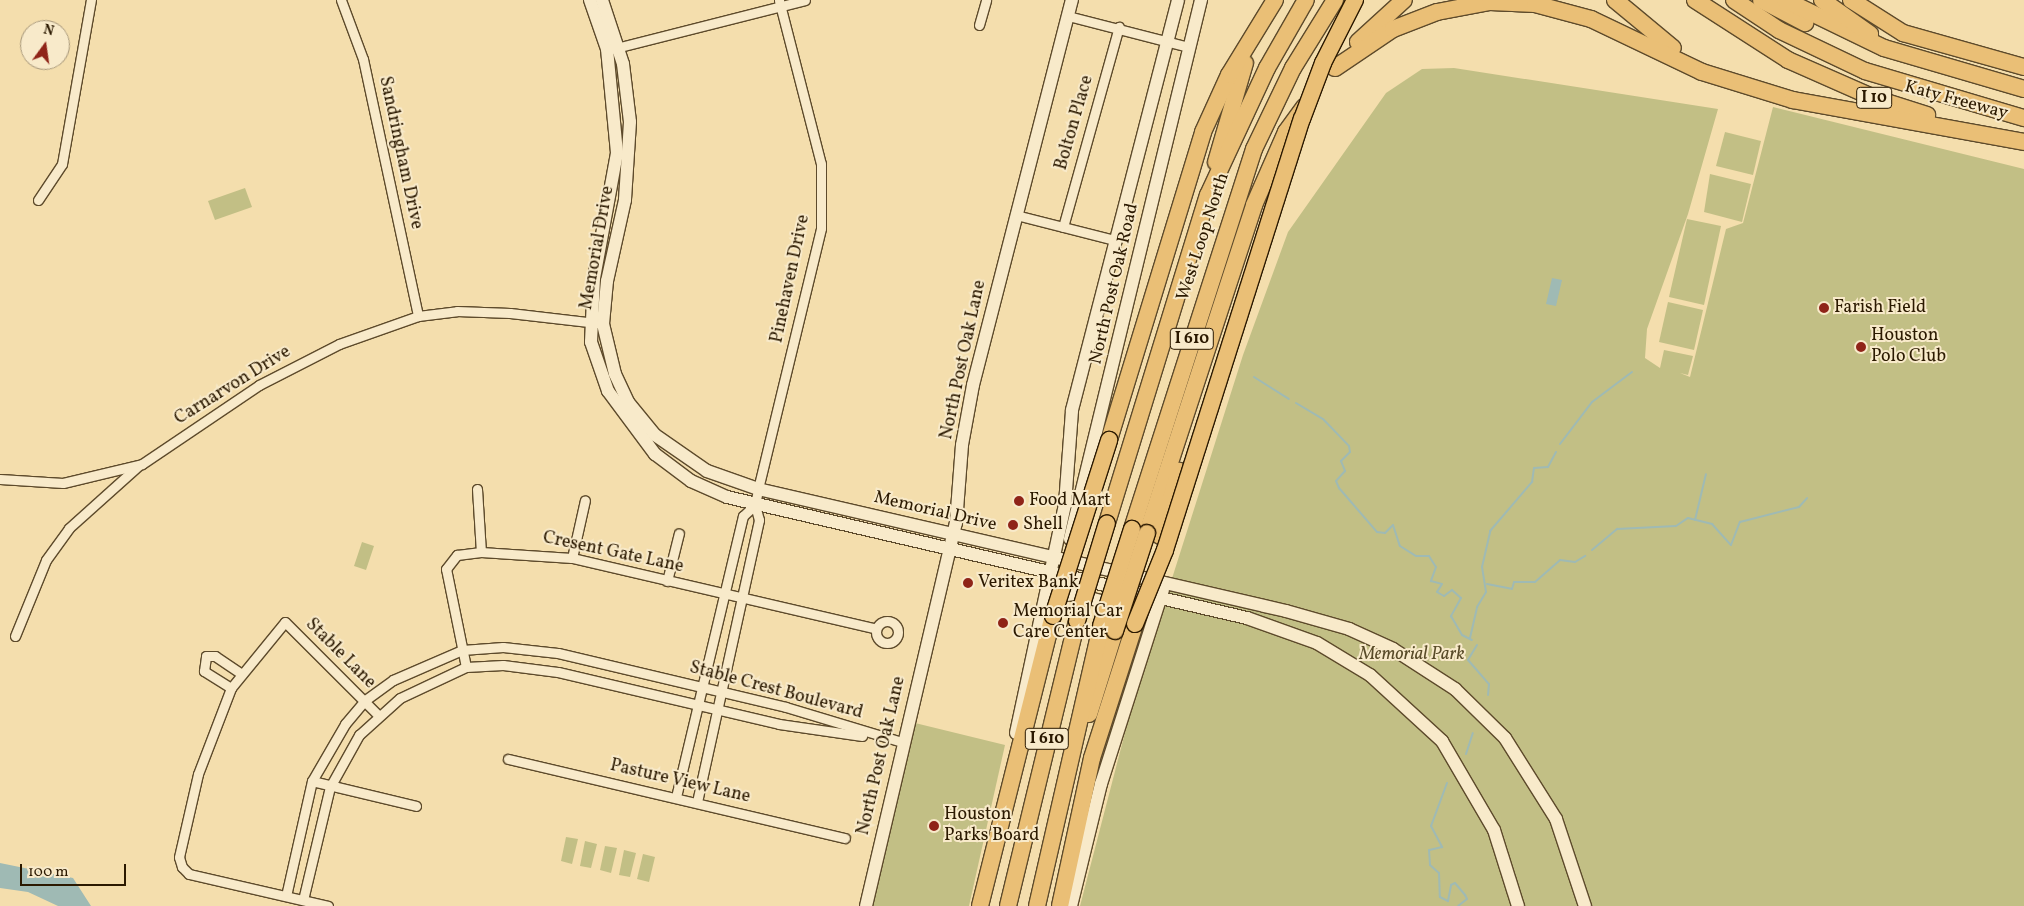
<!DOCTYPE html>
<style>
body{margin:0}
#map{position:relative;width:2024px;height:906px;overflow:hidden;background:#f4dead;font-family:Vollkorn,serif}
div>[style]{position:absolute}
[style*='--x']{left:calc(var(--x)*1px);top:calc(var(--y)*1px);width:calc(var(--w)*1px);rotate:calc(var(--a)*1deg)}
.green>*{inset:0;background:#c2bf85}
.water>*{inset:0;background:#9fbab4}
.stream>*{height:2px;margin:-1px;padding:0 1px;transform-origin:1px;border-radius:1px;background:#9fbab4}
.roads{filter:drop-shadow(1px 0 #5d4a2b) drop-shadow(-1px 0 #5d4a2b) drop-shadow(0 1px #5d4a2b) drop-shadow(0 -1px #5d4a2b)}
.street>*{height:9px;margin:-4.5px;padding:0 4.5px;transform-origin:4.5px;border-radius:4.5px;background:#f8eaca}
.street>.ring{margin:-4.5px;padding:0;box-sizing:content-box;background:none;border:9px solid #f8eaca;border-radius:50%}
.secondary>*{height:12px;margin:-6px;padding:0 6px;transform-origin:6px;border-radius:6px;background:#f8eaca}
.highway>*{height:16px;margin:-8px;padding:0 8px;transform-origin:8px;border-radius:8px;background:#eabf76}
.bridges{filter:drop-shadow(1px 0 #2b1900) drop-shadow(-1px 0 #2b1900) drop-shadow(0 1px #2b1900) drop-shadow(0 -1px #2b1900)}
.highway-bridge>*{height:16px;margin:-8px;padding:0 8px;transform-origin:8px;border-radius:8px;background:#eabf76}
.dots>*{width:14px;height:14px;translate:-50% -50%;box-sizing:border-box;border:2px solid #f8eaca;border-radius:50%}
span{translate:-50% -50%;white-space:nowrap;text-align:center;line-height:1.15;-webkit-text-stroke:4px #f8eaca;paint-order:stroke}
.shield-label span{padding:1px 4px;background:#f8eaca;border:1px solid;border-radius:4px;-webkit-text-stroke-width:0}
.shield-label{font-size:16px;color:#2b1900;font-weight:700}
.street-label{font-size:18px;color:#2b1900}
.poi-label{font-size:18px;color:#2b1900}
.left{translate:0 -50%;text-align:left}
.park-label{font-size:18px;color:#584b28;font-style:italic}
.north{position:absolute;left:20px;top:20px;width:50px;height:50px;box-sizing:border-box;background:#f8eaca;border:1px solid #a69679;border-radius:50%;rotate:14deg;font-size:14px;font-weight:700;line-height:20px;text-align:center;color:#2b1900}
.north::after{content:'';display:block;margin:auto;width:18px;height:22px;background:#8f2418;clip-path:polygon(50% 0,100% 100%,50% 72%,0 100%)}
.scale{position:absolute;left:20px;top:864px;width:106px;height:22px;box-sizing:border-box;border:2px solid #2b1900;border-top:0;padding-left:6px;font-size:15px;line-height:18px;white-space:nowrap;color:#2b1900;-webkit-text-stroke:4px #f8eaca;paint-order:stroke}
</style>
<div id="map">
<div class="green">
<div style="clip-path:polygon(1454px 68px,1718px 109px,1688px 214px,1647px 329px,1645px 358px,1660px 368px,1664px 350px,1693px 356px,1688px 375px,1680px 373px,1690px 377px,1726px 229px,1743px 223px,1773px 107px,2024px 169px,2024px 906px,1080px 906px,1134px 698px,1243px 355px,1288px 232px,1386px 93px,1422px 69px)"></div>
<div style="clip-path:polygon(1725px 132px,1761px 141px,1753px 175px,1716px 166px)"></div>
<div style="clip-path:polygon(1710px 174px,1751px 184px,1742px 222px,1704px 212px)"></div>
<div style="clip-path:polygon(245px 188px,252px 207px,215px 220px,208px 201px)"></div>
<div style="clip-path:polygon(1687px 219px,1721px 226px,1704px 305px,1669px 297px)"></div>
<div style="clip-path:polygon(1668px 302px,1703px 310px,1694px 350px,1659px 342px)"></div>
<div style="clip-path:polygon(362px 542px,374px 546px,366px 570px,354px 566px)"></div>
<div style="clip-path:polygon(915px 723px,1005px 745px,969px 906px,873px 906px)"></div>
<div style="clip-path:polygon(566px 837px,578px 839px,572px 864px,561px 861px)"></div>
<div style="clip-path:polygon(585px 841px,597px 844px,591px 868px,580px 866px)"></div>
<div style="clip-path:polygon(605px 846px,617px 848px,611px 873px,600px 870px)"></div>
<div style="clip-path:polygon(624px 850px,636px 853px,630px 877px,619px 875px)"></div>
<div style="clip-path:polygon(643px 854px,655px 857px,649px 882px,637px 879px)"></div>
</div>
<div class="water">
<div style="clip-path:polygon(1552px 278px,1562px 280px,1556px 306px,1546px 304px)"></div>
<div style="clip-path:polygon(0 863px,73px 878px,91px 906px,58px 906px,28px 892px,0 888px)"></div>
</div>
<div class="stream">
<div style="--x:1254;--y:377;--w:41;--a:32.2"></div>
<div style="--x:1296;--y:403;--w:31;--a:31"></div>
<div style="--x:1323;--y:419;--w:37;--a:46"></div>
<div style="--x:1349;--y:446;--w:6;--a:81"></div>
<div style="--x:1350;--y:452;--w:13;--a:135"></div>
<div style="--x:1341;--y:461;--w:11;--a:68"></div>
<div style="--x:1345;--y:471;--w:13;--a:132"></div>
<div style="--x:1336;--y:481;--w:8;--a:67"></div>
<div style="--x:1339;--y:488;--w:58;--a:49.2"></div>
<div style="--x:1377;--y:532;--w:8;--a:7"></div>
<div style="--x:1385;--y:533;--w:11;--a:-45"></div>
<div style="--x:1393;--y:525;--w:22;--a:72"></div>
<div style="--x:1400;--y:546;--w:19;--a:32"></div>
<div style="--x:1416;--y:556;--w:13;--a:0"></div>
<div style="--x:1429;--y:556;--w:13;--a:58"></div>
<div style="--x:1436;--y:567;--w:15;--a:110"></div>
<div style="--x:1431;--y:581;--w:11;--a:15"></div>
<div style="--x:1442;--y:584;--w:9;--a:122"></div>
<div style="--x:1437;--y:592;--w:8;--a:30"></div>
<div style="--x:1444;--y:596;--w:10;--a:-37"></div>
<div style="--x:1452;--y:590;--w:12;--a:42"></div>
<div style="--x:1461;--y:598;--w:21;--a:119"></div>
<div style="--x:1451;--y:616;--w:22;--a:60"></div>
<div style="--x:1462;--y:635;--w:11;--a:27"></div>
<div style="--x:1560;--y:444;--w:53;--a:-52.7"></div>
<div style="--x:1592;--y:402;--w:50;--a:-36.9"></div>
<div style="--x:1695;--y:520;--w:47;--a:-76.6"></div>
<div style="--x:1592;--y:550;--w:33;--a:-40"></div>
<div style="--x:1617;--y:529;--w:59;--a:-2.9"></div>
<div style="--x:1676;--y:526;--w:14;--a:-34"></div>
<div style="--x:1688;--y:518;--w:25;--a:14"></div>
<div style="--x:1712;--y:524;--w:28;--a:48"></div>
<div style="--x:1731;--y:545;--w:25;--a:-69"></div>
<div style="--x:1740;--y:522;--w:61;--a:-14.3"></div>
<div style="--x:1799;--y:507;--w:12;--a:-48"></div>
<div style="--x:1487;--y:584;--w:25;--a:11"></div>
<div style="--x:1512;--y:589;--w:7;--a:-74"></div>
<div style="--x:1514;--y:582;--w:21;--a:0"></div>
<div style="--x:1535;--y:582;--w:33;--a:-41"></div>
<div style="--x:1560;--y:560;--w:15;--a:8"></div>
<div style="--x:1575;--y:562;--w:12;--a:-31"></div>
<div style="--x:1470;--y:638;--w:32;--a:-77"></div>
<div style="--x:1477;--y:607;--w:17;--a:-59"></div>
<div style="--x:1486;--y:592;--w:25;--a:-99"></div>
<div style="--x:1482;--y:567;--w:37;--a:-77"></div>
<div style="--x:1490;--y:531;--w:65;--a:-49.4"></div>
<div style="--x:1532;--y:482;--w:14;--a:-82"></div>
<div style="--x:1534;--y:468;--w:14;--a:-4"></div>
<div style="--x:1548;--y:467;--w:17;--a:-62"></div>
<div style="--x:1477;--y:645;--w:17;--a:121"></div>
<div style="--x:1468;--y:660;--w:32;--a:49"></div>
<div style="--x:1489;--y:684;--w:11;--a:95"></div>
<div style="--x:1466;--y:754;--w:22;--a:-72"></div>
<div style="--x:1447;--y:783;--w:46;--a:110.4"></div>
<div style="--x:1431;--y:826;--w:24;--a:62"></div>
<div style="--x:1442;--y:847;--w:13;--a:167"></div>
<div style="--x:1429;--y:850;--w:15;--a:86"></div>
<div style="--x:1430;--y:865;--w:12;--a:42"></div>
<div style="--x:1439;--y:873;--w:24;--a:88"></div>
<div style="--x:1440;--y:897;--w:9;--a:27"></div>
<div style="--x:1448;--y:901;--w:16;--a:-79"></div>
<div style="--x:1451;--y:885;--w:4;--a:-27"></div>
<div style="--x:1455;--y:883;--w:16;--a:50"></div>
<div style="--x:1465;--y:895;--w:4;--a:63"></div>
<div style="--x:1467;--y:899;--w:11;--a:142"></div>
</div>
<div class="roads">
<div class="street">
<div style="--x:341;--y:0;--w:63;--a:69.6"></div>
<div style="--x:363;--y:59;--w:263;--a:77.9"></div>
<div style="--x:1068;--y:16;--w:125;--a:14.4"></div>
<div style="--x:979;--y:25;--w:26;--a:-74"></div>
<div style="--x:612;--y:49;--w:199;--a:-14.2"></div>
<div style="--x:38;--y:200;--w:43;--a:-56.3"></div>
<div style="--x:62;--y:164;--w:167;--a:-80"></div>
<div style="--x:1016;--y:215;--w:102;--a:14.2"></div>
<div style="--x:1063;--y:227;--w:208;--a:-74.4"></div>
<div style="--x:0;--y:479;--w:63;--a:3.6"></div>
<div style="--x:63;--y:483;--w:81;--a:-13.5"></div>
<div style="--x:142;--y:464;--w:141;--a:-34"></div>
<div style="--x:259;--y:385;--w:90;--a:-27.1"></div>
<div style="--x:339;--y:344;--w:84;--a:-19.5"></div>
<div style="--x:418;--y:316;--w:39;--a:-7"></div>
<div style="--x:457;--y:311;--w:53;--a:2.2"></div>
<div style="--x:510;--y:313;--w:88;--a:6.6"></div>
<div style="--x:477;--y:489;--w:63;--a:86.4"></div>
<div style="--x:572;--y:558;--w:59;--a:-77.4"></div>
<div style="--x:667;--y:581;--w:49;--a:-76"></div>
<div class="ring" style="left:876px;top:621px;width:13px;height:13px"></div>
<div style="--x:15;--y:636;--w:82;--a:-67.8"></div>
<div style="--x:46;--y:560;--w:39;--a:-54"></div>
<div style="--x:69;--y:528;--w:93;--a:-41.9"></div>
<div style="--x:466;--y:667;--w:100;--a:-101.5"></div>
<div style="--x:446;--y:569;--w:18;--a:-52"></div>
<div style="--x:457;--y:555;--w:24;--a:-7"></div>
<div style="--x:481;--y:552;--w:91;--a:3.8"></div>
<div style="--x:572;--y:558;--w:312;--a:13.1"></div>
<div style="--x:231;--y:688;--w:32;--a:-148"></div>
<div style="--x:204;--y:671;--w:15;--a:-82"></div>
<div style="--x:206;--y:656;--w:9;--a:0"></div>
<div style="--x:215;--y:656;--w:30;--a:34"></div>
<div style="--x:508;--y:759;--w:346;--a:13.2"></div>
<div style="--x:312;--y:781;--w:107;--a:13.5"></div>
<div style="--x:676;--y:797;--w:289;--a:-76.6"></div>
<div style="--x:743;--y:516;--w:16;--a:-43"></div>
<div style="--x:697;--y:802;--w:289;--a:-77.6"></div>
<div style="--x:759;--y:520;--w:16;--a:-105"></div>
<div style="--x:755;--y:505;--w:16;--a:-79"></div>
<div style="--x:758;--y:489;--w:268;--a:-76.4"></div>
<div style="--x:821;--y:228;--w:64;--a:-90"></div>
<div style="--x:821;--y:164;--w:169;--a:-104.4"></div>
<div style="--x:286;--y:896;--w:118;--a:-77.3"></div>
<div style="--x:312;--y:781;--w:66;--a:-59.9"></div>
<div style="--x:345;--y:724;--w:30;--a:-50"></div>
<div style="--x:364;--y:701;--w:36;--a:-36"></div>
<div style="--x:393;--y:680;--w:75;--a:-23.5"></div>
<div style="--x:462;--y:650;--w:41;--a:-4.2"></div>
<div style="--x:503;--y:647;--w:55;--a:6.2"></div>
<div style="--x:558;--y:653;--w:234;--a:13.3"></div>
<div style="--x:786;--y:707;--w:121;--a:16.8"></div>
<div style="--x:303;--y:900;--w:116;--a:-76.6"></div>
<div style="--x:330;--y:787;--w:60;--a:-60.9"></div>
<div style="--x:359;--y:735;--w:55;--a:-42.1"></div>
<div style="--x:400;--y:698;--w:73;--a:-25.2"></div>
<div style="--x:466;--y:667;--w:37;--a:-3"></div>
<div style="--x:503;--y:665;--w:55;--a:7.3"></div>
<div style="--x:558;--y:672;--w:227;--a:13.2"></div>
<div style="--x:779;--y:724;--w:84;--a:8.2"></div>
<div style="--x:328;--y:906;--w:143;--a:-167"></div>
<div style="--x:189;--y:874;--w:10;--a:-135"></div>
<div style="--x:182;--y:867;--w:10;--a:-107"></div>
<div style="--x:179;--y:857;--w:85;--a:-77.1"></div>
<div style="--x:198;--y:774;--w:92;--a:-69"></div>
<div style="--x:231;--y:688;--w:85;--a:-50.7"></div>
<div style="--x:285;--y:622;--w:130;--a:45"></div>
</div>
<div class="secondary">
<div style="--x:590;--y:0;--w:52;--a:70.9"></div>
<div style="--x:607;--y:49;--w:104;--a:84.5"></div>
<div style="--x:617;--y:153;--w:127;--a:100.4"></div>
<div style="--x:594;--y:278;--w:64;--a:92.7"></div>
<div style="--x:591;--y:342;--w:52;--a:70.9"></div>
<div style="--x:608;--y:391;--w:79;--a:53.3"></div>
<div style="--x:655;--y:454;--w:45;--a:36.9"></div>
<div style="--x:691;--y:481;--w:39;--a:24"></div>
<div style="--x:727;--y:497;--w:534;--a:13.1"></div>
<div style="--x:1247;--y:618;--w:74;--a:19.7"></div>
<div style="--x:1317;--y:643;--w:62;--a:31.1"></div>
<div style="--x:1370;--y:675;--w:98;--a:42.5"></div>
<div style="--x:1442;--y:741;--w:103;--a:59.7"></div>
<div style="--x:1494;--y:830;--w:80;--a:72.5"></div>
<div style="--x:602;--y:0;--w:67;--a:71.8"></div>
<div style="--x:623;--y:64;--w:58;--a:83.1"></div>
<div style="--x:630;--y:122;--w:78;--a:93.7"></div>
<div style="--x:625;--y:200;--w:83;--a:102.5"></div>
<div style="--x:607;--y:281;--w:43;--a:95.3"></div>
<div style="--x:603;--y:324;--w:51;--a:76.5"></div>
<div style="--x:615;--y:374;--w:31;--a:65"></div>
<div style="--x:628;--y:402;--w:43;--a:50.7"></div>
<div style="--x:655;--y:435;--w:63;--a:34.7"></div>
<div style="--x:707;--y:471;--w:54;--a:19.4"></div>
<div style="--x:758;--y:489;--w:542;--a:13.01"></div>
<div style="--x:1286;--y:611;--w:66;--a:15.9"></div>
<div style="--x:1349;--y:629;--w:48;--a:24.4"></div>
<div style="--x:1393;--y:649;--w:74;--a:32.8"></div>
<div style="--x:1455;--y:689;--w:70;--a:44.4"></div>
<div style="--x:1505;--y:738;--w:96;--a:57.8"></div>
<div style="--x:1556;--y:819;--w:92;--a:71.6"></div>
<div style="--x:1070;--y:539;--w:555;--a:-76.34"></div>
<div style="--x:1053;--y:597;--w:21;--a:-8"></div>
<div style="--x:1074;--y:594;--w:43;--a:14.7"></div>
<div style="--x:1016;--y:733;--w:234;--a:-77.9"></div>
<div style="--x:1065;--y:504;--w:94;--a:-85.7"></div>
<div style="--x:1072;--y:410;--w:423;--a:-75.5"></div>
<div style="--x:866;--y:906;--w:393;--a:-76.8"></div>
<div style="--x:956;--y:523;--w:78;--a:-85.6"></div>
<div style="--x:962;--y:445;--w:61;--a:-79.6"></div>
<div style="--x:973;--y:385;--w:398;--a:-75.6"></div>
<div style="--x:1071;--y:906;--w:126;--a:-76.2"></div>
<div style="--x:1101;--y:784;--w:204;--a:-72.3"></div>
</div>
<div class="highway">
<div style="--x:1615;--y:0;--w:75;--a:39.6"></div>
<div style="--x:1695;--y:0;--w:111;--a:32.8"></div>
<div style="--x:1788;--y:60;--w:94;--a:23.8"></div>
<div style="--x:1874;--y:98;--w:56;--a:17.8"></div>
<div style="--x:1734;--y:0;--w:54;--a:33.7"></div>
<div style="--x:1779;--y:30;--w:95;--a:25.5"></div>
<div style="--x:1865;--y:71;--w:166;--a:16.5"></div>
<div style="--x:1761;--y:0;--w:50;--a:27.6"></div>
<div style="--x:1785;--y:0;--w:110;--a:25.9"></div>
<div style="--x:1884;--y:48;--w:146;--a:16.3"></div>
<div style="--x:1822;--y:0;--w:59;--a:35.3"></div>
<div style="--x:1851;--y:0;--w:62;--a:32.4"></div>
<div style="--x:1903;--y:33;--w:126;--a:15.7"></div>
<div style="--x:1358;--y:42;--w:62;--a:-42.4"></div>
<div style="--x:1335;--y:68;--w:70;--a:-33.9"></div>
<div style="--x:1393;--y:29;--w:47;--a:-21.1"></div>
<div style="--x:1437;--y:12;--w:54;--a:-10.7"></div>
<div style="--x:1490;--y:2;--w:45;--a:2.5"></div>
<div style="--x:1535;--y:4;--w:58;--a:15"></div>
<div style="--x:1591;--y:19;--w:123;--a:25.5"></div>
<div style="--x:1702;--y:72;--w:95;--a:17.1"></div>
<div style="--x:1793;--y:100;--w:235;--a:10.3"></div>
<div style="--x:1216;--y:162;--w:103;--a:-73.7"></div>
<div style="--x:1109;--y:440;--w:322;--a:-73"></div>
<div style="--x:1203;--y:132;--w:63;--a:-65.5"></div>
<div style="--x:1229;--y:75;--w:88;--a:-58.5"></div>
<div style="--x:1107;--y:523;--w:343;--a:-72.9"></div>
<div style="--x:1208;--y:195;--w:140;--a:-65.1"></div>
<div style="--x:1267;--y:68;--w:78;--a:-60.2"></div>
<div style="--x:1132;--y:529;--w:399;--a:-72.2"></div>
<div style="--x:1254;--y:149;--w:90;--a:-64.3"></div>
<div style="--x:1293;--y:68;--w:80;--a:-58.3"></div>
<div style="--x:1147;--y:533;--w:345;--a:-71.9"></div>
<div style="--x:1254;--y:205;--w:80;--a:-66.3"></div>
<div style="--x:1286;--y:132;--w:31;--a:-54"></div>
<div style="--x:1160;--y:536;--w:68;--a:-73.7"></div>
<div style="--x:1089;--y:714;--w:87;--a:-72.6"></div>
<div style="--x:980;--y:906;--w:299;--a:-75.9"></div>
<div style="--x:1008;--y:906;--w:293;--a:-76.4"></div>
<div style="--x:1037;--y:906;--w:287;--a:-77.1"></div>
<div style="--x:1060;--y:906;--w:151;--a:-77.8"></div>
<div style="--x:1092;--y:758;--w:141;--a:-72.2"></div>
</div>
</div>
<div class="bridges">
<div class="highway-bridge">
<div style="--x:1053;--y:616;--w:185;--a:-72.3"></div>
<div style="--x:1077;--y:621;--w:102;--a:-73"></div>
<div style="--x:1135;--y:624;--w:80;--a:-67.9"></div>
<div style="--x:1165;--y:550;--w:452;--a:-72.4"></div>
<div style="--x:1302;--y:119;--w:60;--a:-69.4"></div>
<div style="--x:1323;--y:63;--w:71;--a:-63.1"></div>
<div style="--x:1101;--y:626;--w:102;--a:-72.3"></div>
<div style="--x:1115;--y:631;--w:103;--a:-71.9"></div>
</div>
</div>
<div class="dots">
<div style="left:1824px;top:308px;background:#8f2418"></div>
<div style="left:1861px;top:347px;background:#8f2418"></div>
<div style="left:1019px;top:501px;background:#8f2418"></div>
<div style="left:1013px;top:525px;background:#8f2418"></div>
<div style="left:968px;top:583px;background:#8f2418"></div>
<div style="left:1003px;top:623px;background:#8f2418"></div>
<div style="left:934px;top:826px;background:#8f2418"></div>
</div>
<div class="shield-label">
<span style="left:1874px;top:98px">I 10</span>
<span style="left:1192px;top:339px">I 610</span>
<span style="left:1047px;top:739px">I 610</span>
</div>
<div class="street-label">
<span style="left:1956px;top:101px;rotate:15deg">Katy Freeway</span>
<span style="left:1075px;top:123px;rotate:-74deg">Bolton Place</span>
<span style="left:400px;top:153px;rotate:78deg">Sandringham Drive</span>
<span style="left:1204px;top:237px;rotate:-72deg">West Loop North</span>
<span style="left:598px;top:248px;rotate:-80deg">Memorial Drive</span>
<span style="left:791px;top:279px;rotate:-78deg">Pinehaven Drive</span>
<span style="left:1115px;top:284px;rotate:-77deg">North Post Oak Road</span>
<span style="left:964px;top:360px;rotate:-78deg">North Post Oak Lane</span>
<span style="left:233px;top:386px;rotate:-32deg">Carnarvon Drive</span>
<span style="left:935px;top:512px;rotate:13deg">Memorial Drive</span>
<span style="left:613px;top:553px;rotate:12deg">Cresent Gate Lane</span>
<span style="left:340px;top:654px;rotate:45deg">Stable Lane</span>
<span style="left:776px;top:691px;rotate:15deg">Stable Crest Boulevard</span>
<span style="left:882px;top:756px;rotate:-77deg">North Post Oak Lane</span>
<span style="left:680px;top:782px;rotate:13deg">Pasture View Lane</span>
</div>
<div class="poi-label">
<span class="left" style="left:1834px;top:308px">Farish Field</span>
<span class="left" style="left:1871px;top:347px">Houston<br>Polo Club</span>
<span class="left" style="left:1029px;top:501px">Food Mart</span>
<span class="left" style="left:1023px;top:525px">Shell</span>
<span class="left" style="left:978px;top:583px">Veritex Bank</span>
<span class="left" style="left:1013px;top:623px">Memorial Car<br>Care Center</span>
<span class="left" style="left:944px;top:826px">Houston<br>Parks Board</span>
</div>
<div class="park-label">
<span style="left:1412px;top:655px">Memorial Park</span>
</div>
<div class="north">N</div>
<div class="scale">100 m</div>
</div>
